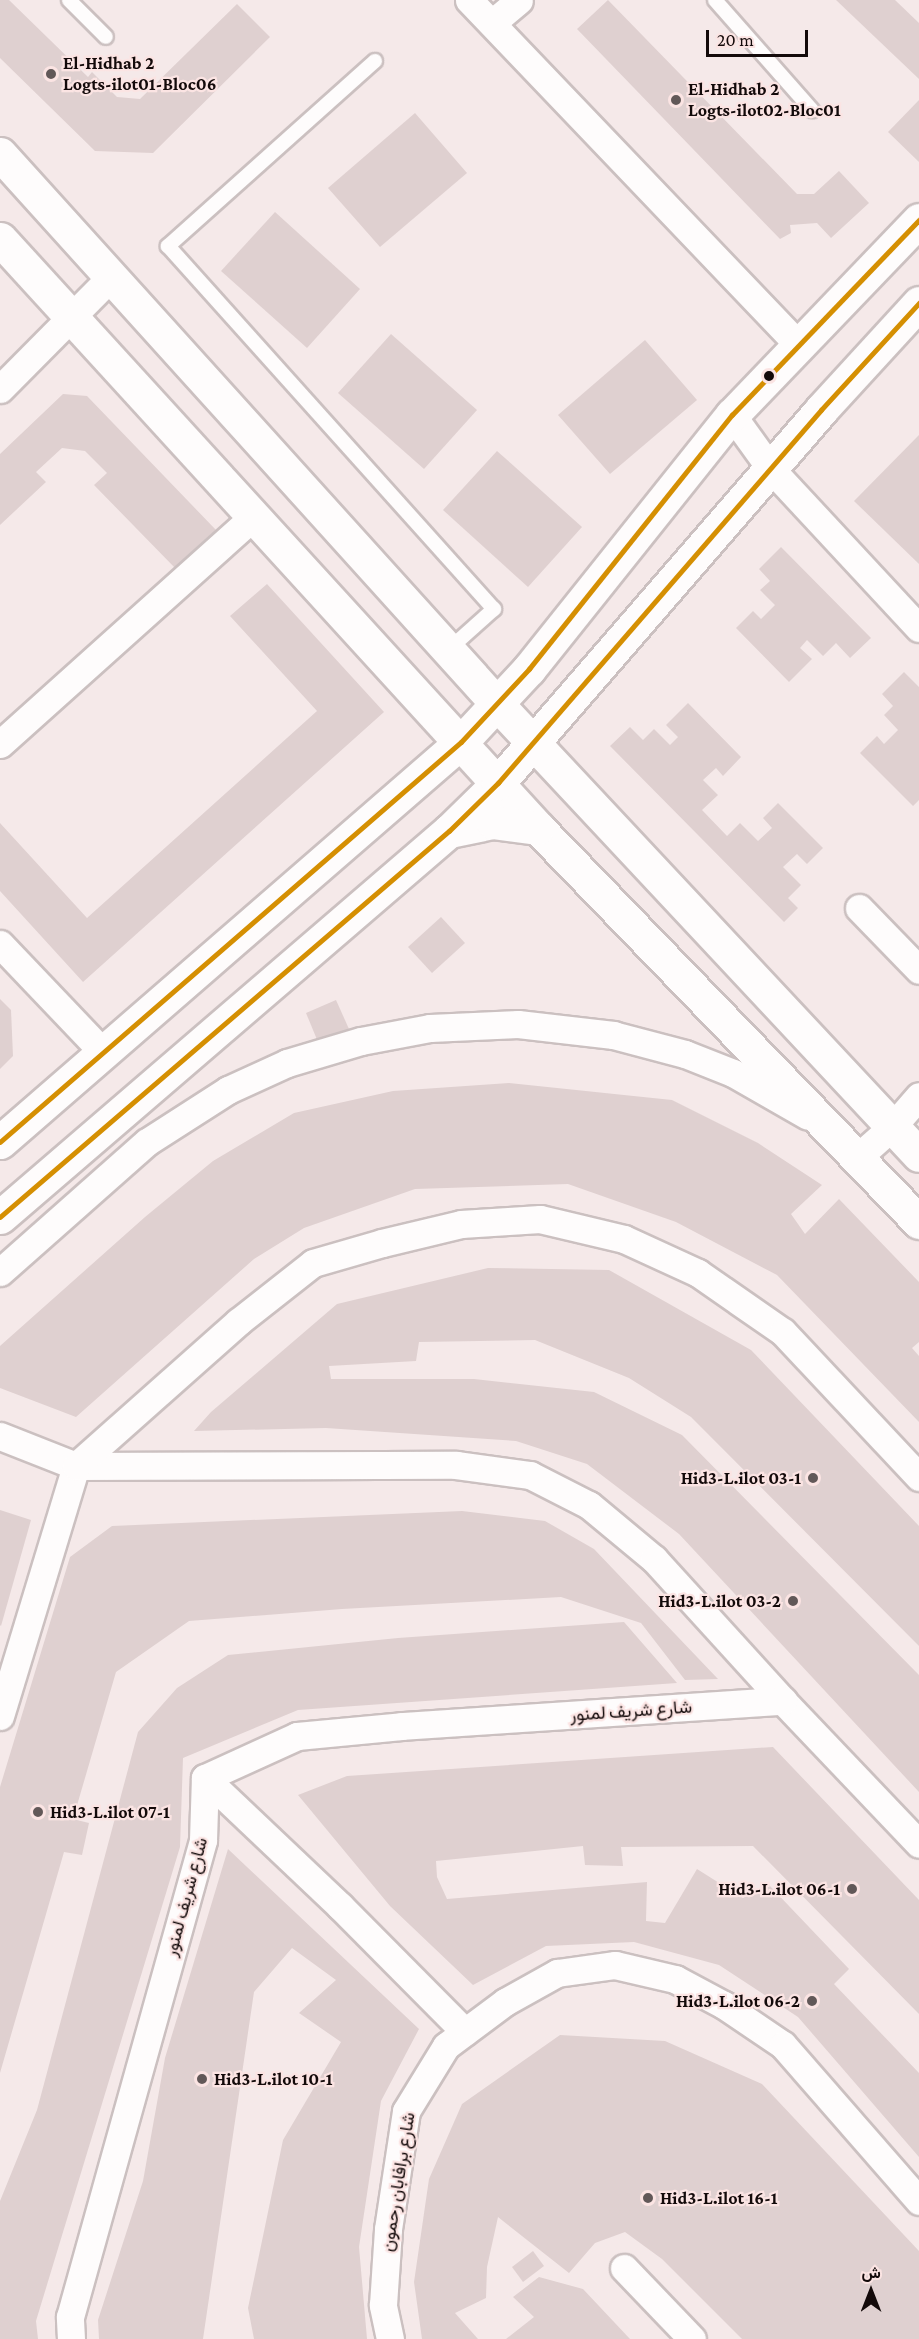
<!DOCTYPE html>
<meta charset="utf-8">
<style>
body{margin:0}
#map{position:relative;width:919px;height:2339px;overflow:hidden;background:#f5e9e9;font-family:"Crimson Pro",Vazirmatn,serif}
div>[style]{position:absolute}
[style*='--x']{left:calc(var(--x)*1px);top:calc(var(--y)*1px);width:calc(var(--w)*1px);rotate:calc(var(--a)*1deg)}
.building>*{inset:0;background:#dfd0d0}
.roads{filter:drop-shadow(2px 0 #cbc0c0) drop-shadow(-2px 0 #cbc0c0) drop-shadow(0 2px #cbc0c0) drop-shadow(0 -2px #cbc0c0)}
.lane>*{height:14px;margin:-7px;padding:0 7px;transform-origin:7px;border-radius:7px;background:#fefcfc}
.street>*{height:27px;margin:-13.5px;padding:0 13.5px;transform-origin:13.5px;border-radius:13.5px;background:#fefcfc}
.secondary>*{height:33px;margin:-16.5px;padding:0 16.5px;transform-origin:16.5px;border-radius:16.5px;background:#fefcfc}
.bus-1>*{height:4.5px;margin:-2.25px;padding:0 2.25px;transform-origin:2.25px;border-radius:2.25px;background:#d58f02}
.dots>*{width:16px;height:16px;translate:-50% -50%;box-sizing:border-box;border:3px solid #fbe4e3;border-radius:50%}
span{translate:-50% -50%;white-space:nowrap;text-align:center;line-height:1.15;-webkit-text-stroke:4.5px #fbe4e3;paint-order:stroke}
.poi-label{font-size:18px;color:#130a0a;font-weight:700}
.left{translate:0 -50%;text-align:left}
.right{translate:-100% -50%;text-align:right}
.street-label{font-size:18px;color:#130a0a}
.north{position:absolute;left:841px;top:2261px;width:60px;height:60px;-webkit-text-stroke:4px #fbe4e3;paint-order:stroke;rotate:0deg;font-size:16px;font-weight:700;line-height:24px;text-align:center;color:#130a0a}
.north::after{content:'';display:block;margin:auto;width:21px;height:27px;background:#130a0a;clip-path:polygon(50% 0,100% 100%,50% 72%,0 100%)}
.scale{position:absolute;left:706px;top:30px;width:102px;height:27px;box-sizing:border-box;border:3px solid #130a0a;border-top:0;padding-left:8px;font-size:18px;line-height:21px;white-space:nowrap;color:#130a0a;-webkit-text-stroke:4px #fbe4e3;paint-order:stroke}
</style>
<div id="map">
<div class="building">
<div style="clip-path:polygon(0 0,9px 0,88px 77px,92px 72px,117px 97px,140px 99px,237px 4px,270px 37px,153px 153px,95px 151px,0 58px)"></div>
<div style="clip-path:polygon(608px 0,797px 194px,814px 194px,839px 171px,869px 203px,831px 238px,817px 223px,790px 225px,791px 233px,780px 239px,577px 29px)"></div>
<div style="clip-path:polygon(836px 0,895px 0,919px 23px,919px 79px)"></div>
<div style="clip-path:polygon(919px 100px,919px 162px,888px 132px)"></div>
<div style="clip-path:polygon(415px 113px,467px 173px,380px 247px,328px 188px)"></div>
<div style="clip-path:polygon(275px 212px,360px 289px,307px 348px,221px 271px)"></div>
<div style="clip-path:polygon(391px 334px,477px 410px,424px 469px,338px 393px)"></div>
<div style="clip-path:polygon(645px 340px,697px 400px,610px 474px,558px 415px)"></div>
<div style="clip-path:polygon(63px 394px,87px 396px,216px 530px,175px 568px,94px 485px,107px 473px,85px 451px,62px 448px,36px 472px,46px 482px,0 525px,0 454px)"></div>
<div style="clip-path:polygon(919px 435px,919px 564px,854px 501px)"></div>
<div style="clip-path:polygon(497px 451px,582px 527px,528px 587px,443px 510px)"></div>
<div style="clip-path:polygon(781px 547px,871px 638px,850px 658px,836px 643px,823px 656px,807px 640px,800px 648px,812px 659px,789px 682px,736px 628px,753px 611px,761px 619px,775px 605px,760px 590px,770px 581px,759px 569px)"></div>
<div style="clip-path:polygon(267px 584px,384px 712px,83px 982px,0 891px,0 823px,87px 918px,317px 711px,230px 616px)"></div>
<div style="clip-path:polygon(904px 672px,919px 687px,919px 800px,913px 806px,860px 753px,877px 736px,884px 744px,898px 730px,884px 715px,893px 706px,882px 694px)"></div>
<div style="clip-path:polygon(688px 703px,741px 757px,723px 776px,716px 768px,703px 780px,718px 795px,702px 810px,727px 836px,740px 823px,758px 841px,772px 828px,763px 818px,778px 803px,823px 848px,807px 864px,797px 854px,783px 867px,801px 885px,788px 898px,798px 908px,784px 922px,610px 746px,630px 727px,643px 740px,654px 729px,670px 745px,678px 737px,666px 725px)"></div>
<div style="clip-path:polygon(441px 917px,465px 943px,432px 973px,408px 947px)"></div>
<div style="clip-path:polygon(0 999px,11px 1010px,13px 1056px,0 1069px)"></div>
<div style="clip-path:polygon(336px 1000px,349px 1029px,318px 1042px,306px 1013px)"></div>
<div style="clip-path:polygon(509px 1083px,672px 1100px,758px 1143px,822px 1185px,791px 1214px,805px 1234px,839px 1199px,919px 1282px,919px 1342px,912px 1348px,919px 1356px,919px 1422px,777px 1275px,676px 1222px,568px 1184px,415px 1189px,304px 1228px,254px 1259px,76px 1417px,0 1388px,0 1346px,145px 1217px,213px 1161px,294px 1113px,393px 1091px)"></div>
<div style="clip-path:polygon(488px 1268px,609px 1270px,751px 1350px,919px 1526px,919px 1646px,691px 1417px,629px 1378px,535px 1340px,419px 1342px,416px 1361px,329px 1366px,331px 1379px,474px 1379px,594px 1392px,682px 1435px,919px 1675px,919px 1792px,679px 1534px,587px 1464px,516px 1441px,326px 1428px,194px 1431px,211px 1412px,337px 1304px)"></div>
<div style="clip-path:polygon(0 1510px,31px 1520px,1px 1626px,0 1625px)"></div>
<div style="clip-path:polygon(462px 1511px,545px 1521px,594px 1549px,718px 1679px,685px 1680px,641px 1623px,561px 1597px,342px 1609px,189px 1621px,116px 1672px,73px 1819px,89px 1823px,82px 1855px,64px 1852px,0 2073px,0 1787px,70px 1557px,112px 1526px)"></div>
<div style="clip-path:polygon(624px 1622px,677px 1683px,298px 1710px,183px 1758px,180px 1847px,36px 2321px,38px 2339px,0 2339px,0 2201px,37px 2110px,138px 1732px,177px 1688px,228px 1655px,398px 1638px)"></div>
<div style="clip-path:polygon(773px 1747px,919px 1900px,919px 2014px,753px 1846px,621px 1847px,623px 1866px,585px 1865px,583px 1846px,436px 1861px,437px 1877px,447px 1899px,647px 1882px,646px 1921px,665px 1923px,697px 1869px,743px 1898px,769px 1885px,849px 1969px,834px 1984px,919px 2073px,919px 2157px,798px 2017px,719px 1965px,634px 1942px,546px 1946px,473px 1985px,390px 1906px,298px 1795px,347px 1776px)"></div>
<div style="clip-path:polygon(228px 1849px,419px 2029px,381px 2101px,359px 2247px,367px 2339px,254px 2339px,248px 2308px,283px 2140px,341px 2042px,299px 2013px,336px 1980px,292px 1948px,254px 1992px,203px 2339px,99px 2339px,98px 2320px,143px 2181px,165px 2058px)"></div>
<div style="clip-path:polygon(560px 2035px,665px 2041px,762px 2084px,919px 2251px,919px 2339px,742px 2339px,662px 2259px,625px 2232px,595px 2243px,569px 2273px,498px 2217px,487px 2267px,486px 2298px,455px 2313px,478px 2339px,422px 2339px,414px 2282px,429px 2179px,462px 2104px)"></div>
<div style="clip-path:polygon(533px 2251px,544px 2266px,523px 2282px,512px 2267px)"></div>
<div style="clip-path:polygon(539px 2277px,583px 2289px,630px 2339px,506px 2339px,534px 2317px,513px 2297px)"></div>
</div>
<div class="roads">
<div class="lane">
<div style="--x:69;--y:0;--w:52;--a:45"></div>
<div style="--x:715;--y:0;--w:147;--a:48.6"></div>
<div style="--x:375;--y:61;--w:278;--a:138.2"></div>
<div style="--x:168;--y:246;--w:488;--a:48.1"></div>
<div style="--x:494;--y:609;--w:62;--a:138.3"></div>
</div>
<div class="street">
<div style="--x:469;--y:0;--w:476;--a:46.3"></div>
<div style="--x:492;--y:23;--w:35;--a:-40"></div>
<div style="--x:0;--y:389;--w:159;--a:-45.3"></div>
<div style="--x:732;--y:415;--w:67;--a:54.2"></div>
<div style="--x:771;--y:469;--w:217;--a:47.1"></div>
<div style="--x:0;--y:744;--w:341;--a:-41.9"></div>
<div style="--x:859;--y:908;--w:86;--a:45.9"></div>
<div style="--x:0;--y:944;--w:148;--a:46.4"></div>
<div style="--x:858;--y:1157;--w:45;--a:-41.4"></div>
<div style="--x:892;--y:1127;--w:41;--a:-48.9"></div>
<div style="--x:0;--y:1272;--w:196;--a:-41.5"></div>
<div style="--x:147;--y:1142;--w:96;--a:-32.7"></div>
<div style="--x:228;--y:1090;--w:65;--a:-24.6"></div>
<div style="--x:287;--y:1063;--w:77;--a:-16.6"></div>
<div style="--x:361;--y:1041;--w:70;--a:-10.7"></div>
<div style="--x:430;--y:1028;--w:88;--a:-2.6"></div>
<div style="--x:518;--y:1024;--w:96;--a:6.6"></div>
<div style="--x:613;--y:1035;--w:74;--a:14.8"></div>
<div style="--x:685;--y:1054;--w:52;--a:21.6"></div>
<div style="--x:733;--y:1073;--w:86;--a:29.8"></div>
<div style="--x:0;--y:1436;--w:82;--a:21.5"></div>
<div style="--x:76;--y:1466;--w:380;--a:-0.2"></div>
<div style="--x:456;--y:1465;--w:75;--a:7.7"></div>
<div style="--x:530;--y:1475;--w:66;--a:27"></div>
<div style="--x:589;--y:1505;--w:85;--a:39.7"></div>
<div style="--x:654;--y:1559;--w:192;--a:47.7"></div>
<div style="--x:783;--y:1701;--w:197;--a:46.4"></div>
<div style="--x:0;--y:1716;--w:261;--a:-73.1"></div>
<div style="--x:76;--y:1466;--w:217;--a:-41.6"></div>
<div style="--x:238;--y:1322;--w:95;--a:-38.2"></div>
<div style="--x:313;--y:1263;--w:72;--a:-16.2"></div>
<div style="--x:382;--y:1243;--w:81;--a:-13.5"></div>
<div style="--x:461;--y:1224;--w:79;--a:-3.6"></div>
<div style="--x:540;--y:1219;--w:86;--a:13.4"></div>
<div style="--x:624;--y:1239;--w:81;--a:24.7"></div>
<div style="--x:698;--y:1273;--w:103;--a:34.8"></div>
<div style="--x:783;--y:1332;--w:199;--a:46.8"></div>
<div style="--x:205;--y:1778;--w:186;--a:43.5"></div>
<div style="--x:340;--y:1906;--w:177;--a:45.2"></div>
<div style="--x:624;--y:2268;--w:98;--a:46.2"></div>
<div style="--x:71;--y:2339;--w:22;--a:-93"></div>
<div style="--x:70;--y:2317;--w:495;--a:-74.4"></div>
<div style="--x:203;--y:1840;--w:62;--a:-88.2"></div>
<div style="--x:205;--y:1778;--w:101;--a:-24.5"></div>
<div style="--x:297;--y:1736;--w:105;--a:-5.4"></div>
<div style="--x:402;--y:1726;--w:382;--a:-3.8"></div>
<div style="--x:390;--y:2339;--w:35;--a:-102"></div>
<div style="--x:383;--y:2305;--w:76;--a:-86.2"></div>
<div style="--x:388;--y:2229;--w:119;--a:-81.3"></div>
<div style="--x:406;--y:2111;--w:76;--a:-58.4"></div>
<div style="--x:446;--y:2046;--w:74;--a:-36.7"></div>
<div style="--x:505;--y:2002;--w:60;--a:-29.1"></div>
<div style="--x:557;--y:1973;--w:59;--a:-7.9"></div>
<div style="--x:615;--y:1965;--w:62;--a:13.1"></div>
<div style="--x:675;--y:1979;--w:55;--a:28"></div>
<div style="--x:724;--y:2005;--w:71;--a:34.1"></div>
<div style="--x:783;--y:2045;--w:207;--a:48.9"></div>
</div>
<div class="secondary">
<div style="--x:0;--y:154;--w:743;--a:47.89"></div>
<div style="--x:498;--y:705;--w:616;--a:46.91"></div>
<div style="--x:0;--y:239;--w:798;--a:47.59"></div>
<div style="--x:538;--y:828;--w:548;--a:45.96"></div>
<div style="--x:449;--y:831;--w:45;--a:-11.6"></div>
<div style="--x:493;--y:822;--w:45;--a:7.6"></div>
<div style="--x:0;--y:1142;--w:610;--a:-40.95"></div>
<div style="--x:461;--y:742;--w:100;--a:-47"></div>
<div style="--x:529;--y:669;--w:325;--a:-51.4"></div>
<div style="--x:732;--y:415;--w:270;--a:-46.2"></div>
<div style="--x:0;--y:1217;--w:592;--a:-40.69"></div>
<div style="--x:449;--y:831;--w:69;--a:-44.4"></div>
<div style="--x:498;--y:783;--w:493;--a:-49.1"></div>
<div style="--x:821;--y:410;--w:145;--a:-47.5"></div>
</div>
</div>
<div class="bus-1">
<div style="--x:0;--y:1142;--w:610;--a:-40.95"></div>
<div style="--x:461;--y:742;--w:100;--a:-47"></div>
<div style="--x:529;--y:669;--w:325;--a:-51.4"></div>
<div style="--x:732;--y:415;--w:270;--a:-46.2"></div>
<div style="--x:0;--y:1217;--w:592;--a:-40.69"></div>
<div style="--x:449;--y:831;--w:69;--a:-44.4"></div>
<div style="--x:498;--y:783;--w:493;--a:-49.1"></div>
<div style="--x:821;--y:410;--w:145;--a:-47.5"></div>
</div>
<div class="dots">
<div style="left:51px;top:74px;background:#625858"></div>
<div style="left:676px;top:100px;background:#625858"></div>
<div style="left:769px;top:376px;background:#130a0a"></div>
<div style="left:813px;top:1478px;background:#625858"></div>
<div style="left:793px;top:1601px;background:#625858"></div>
<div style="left:38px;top:1812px;background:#625858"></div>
<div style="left:852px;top:1889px;background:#625858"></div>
<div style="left:812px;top:2001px;background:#625858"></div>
<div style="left:202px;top:2079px;background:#625858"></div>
<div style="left:648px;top:2198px;background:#625858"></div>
</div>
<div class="poi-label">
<span class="left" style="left:63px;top:74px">El-Hidhab 2<br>Logts-ilot01-Bloc06</span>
<span class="left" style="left:688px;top:100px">El-Hidhab 2<br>Logts-ilot02-Bloc01</span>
<span class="right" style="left:801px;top:1478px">Hid3-L.ilot 03-1</span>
<span class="right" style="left:781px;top:1601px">Hid3-L.ilot 03-2</span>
<span class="left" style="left:50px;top:1812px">Hid3-L.ilot 07-1</span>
<span class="right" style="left:840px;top:1889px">Hid3-L.ilot 06-1</span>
<span class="right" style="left:800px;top:2001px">Hid3-L.ilot 06-2</span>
<span class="left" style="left:214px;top:2079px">Hid3-L.ilot 10-1</span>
<span class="left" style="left:660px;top:2198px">Hid3-L.ilot 16-1</span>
</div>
<div class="street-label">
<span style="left:631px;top:1711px;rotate:-4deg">شارع شريف لمنور</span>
<span style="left:186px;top:1897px;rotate:-75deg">شارع شريف لمنور</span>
<span style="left:398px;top:2182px;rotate:-81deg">شارع برافابان رحمون</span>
</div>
<div class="north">ش</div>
<div class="scale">20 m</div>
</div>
